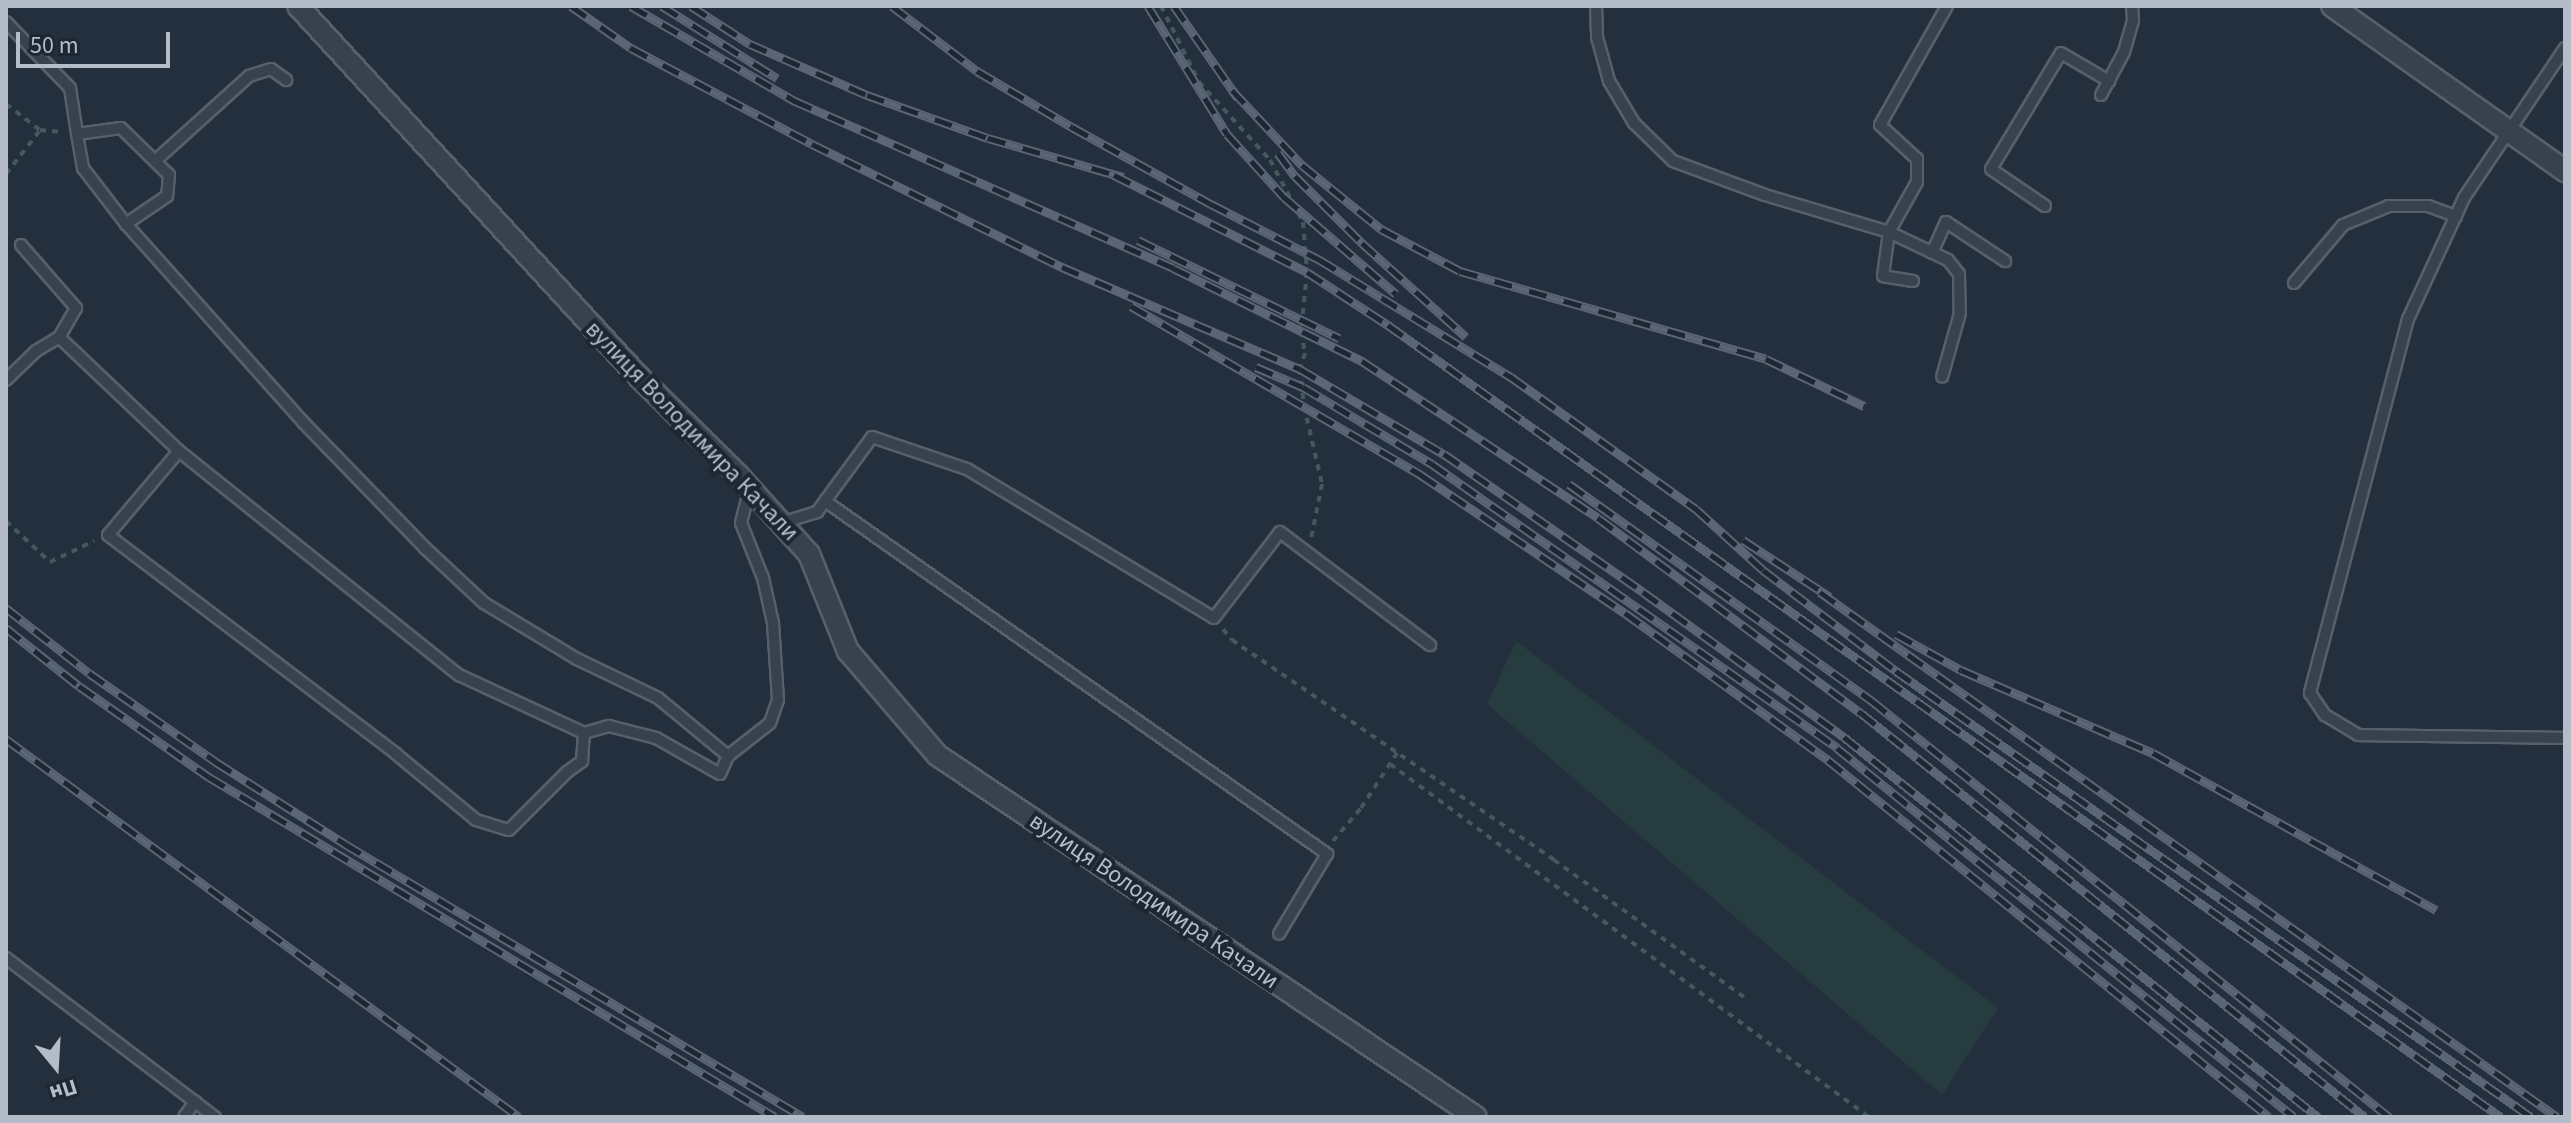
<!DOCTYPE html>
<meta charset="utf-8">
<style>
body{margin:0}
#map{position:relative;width:2571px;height:1123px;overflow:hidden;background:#242f3e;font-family:"Source Sans 3",sans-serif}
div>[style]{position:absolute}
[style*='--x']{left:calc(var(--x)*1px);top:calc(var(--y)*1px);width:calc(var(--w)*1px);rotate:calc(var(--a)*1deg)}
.green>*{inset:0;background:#263c3f}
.path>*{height:4px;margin-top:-2px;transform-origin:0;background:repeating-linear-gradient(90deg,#44595c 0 6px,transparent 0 12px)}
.roads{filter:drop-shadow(2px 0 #565f6c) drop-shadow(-2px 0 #565f6c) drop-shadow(0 2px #565f6c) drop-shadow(0 -2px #565f6c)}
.lane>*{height:10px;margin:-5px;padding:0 5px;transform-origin:5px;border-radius:5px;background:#38414e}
.street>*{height:20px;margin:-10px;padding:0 10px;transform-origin:10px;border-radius:10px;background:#38414e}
.rail>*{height:9px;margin-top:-4.5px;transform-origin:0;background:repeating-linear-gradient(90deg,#1d2633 0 18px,#5a6575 0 36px);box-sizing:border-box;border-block:2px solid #5a6575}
span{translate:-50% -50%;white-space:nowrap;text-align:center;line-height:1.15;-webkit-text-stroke:8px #1d2633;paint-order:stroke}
.street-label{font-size:24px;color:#b4bcc9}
.frame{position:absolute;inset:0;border:8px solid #b4bcc9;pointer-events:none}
.north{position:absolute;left:16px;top:1027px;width:80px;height:80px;-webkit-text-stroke:6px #1d2633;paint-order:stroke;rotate:162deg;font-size:22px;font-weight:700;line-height:32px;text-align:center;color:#b4bcc9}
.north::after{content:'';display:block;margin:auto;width:28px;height:36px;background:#b4bcc9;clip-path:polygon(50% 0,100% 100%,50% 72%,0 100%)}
.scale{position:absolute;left:16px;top:32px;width:154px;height:36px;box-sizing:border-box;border:4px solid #b4bcc9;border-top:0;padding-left:10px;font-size:24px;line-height:28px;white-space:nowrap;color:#b4bcc9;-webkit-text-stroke:6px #1d2633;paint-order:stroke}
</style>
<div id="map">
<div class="green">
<div style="clip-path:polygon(1516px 641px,1998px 1008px,1942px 1095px,1487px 704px)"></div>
</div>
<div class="path">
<div style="--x:1161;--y:6;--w:85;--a:63.4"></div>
<div style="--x:1199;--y:82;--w:105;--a:47.7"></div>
<div style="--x:1270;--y:160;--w:70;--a:62"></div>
<div style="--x:1303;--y:222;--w:50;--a:85.4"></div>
<div style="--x:1307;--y:272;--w:59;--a:95.8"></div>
<div style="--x:1301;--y:331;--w:22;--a:80"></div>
<div style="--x:1305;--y:353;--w:17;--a:107"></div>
<div style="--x:1300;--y:369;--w:37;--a:84"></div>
<div style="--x:1304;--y:406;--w:80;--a:77"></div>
<div style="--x:1322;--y:484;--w:56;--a:101.3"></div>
<div style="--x:6;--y:104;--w:43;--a:37.4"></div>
<div style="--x:40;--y:130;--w:22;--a:5"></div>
<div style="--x:6;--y:174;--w:56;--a:-52.3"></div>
<div style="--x:6;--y:521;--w:60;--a:43"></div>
<div style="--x:50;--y:562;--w:49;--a:-25.5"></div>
<div style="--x:1223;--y:629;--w:14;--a:51"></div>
<div style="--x:1232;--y:640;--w:390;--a:34.3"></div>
<div style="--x:1554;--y:860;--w:236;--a:35.8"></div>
<div style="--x:1390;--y:764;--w:595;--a:36.39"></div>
<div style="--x:1333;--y:841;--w:43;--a:-49.7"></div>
<div style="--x:1361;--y:808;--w:66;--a:-56.8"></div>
</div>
<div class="roads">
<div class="lane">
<div style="--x:1596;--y:6;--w:31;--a:88"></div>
<div style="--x:1597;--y:37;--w:46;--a:74.7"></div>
<div style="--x:1609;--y:81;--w:49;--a:59.2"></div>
<div style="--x:1634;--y:123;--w:54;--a:44.3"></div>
<div style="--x:1673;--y:161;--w:98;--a:20.3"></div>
<div style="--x:1765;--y:195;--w:129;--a:16.6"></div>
<div style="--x:1889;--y:232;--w:65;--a:25.4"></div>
<div style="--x:1948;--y:260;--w:18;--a:52"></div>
<div style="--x:1959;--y:274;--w:39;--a:89"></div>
<div style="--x:1960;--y:313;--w:66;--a:105.7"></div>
<div style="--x:6;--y:22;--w:92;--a:45.9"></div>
<div style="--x:70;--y:88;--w:47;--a:81.3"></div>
<div style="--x:77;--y:134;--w:44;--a:-7.8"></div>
<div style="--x:121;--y:128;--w:67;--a:44.4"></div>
<div style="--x:169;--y:175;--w:21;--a:95"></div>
<div style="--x:167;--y:196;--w:50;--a:145.7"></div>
<div style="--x:2565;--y:48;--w:181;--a:124"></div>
<div style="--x:2464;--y:198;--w:133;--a:114.8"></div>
<div style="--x:2408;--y:319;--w:387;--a:104.7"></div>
<div style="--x:2310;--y:693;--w:27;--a:56"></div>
<div style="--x:2325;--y:715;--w:39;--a:31"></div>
<div style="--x:2358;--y:735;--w:207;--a:0.8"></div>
<div style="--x:2101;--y:95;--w:49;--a:-61.9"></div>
<div style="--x:2124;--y:52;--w:33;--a:-74"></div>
<div style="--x:2133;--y:20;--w:14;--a:-94"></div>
<div style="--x:77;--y:134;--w:35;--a:80"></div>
<div style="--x:83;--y:168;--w:71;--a:52.5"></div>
<div style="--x:126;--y:224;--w:266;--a:48.2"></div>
<div style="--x:303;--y:422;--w:175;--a:45.9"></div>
<div style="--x:425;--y:548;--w:81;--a:43"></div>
<div style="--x:484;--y:603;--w:109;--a:31.1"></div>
<div style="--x:577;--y:659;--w:90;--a:25.7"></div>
<div style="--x:658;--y:698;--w:91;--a:39.6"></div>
<div style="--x:155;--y:161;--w:127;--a:-42.1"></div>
<div style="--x:249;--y:76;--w:23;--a:-18"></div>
<div style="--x:271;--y:69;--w:19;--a:36"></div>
<div style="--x:2045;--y:206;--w:65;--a:-145.6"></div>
<div style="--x:1991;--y:169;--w:135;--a:-58.9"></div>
<div style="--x:2061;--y:53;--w:56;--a:30.3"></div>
<div style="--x:21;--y:245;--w:84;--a:48.9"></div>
<div style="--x:76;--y:308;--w:34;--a:120"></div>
<div style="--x:59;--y:337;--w:166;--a:43.5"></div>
<div style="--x:179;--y:451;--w:110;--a:130.2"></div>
<div style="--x:108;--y:535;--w:362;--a:37.2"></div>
<div style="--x:396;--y:754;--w:104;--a:39.5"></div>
<div style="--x:476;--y:820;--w:34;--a:17"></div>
<div style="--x:509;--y:830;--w:82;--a:-45"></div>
<div style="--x:567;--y:772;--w:19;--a:-36"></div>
<div style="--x:582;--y:761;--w:28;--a:-86"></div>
<div style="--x:584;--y:733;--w:26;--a:-16"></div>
<div style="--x:609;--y:726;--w:49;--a:14.3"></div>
<div style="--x:656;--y:738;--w:73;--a:29.4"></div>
<div style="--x:720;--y:774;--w:20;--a:-66"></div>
<div style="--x:728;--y:756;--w:53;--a:-38.2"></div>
<div style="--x:770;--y:723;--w:24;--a:-71"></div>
<div style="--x:778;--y:700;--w:77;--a:-93.7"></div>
<div style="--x:773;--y:623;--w:46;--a:-102.5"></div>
<div style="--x:763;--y:578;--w:59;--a:-111.8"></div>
<div style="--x:741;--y:523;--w:34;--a:-76"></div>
<div style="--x:1932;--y:253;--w:34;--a:-66"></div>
<div style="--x:1946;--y:222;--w:71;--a:33.5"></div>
<div style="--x:1913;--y:281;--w:30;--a:-171"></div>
<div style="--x:1883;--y:276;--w:44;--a:-82.2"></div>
<div style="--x:1889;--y:232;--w:57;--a:-60.8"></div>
<div style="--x:1917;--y:182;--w:23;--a:-90"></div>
<div style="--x:1917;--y:159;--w:50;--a:-137.4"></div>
<div style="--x:1880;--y:125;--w:137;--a:-60.6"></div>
<div style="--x:2294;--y:283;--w:76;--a:-49.8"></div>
<div style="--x:2343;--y:225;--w:50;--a:-22.4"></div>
<div style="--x:2389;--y:206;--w:39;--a:0"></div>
<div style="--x:2428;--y:206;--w:30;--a:20"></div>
<div style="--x:6;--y:380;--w:42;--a:-44"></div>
<div style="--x:36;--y:351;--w:27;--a:-31"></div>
<div style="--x:179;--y:451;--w:359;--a:38.7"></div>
<div style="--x:459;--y:675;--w:138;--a:24.9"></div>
<div style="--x:825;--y:501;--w:614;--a:35.11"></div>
<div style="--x:1327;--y:854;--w:93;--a:121"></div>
<div style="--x:781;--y:523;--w:38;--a:-17"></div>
<div style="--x:817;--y:512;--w:93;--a:-53.7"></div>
<div style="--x:872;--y:437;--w:100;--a:18.6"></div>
<div style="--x:967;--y:469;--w:288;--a:31.1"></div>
<div style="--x:1214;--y:618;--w:108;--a:-52.5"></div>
<div style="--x:1280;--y:532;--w:188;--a:37"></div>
<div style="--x:6;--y:958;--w:263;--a:37.3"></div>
<div style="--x:184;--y:1117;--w:19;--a:-54"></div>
</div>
<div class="street">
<div style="--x:298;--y:6;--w:504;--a:47.41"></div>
<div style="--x:639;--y:377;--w:139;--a:44.7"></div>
<div style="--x:738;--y:475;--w:106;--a:48.1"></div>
<div style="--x:809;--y:554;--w:105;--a:68.1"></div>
<div style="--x:848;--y:651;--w:137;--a:49.4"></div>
<div style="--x:937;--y:755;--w:649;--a:33.89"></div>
<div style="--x:2332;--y:6;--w:286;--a:35.3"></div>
</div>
</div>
<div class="rail">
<div style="--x:571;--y:6;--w:73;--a:35"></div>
<div style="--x:631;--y:48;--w:205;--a:27.9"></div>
<div style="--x:812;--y:144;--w:279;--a:26.2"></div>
<div style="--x:1062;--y:267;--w:259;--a:23.2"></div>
<div style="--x:1300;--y:369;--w:167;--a:30.6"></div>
<div style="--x:1444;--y:454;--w:242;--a:34.7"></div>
<div style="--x:1643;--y:592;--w:248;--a:35.8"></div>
<div style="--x:1844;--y:737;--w:608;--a:38.72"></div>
<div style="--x:631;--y:6;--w:190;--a:30.1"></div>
<div style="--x:795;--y:101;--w:413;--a:23.8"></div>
<div style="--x:1173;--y:268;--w:211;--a:26.2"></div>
<div style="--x:1362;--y:361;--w:283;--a:33.6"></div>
<div style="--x:1598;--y:518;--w:327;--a:36.6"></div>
<div style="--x:1861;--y:713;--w:646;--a:38.72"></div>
<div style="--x:662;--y:6;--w:136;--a:32.1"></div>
<div style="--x:691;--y:6;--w:70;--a:32.8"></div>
<div style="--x:750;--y:44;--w:128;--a:23.6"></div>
<div style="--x:867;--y:95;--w:128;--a:19.6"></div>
<div style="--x:988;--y:138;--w:141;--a:16.1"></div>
<div style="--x:892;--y:6;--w:107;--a:37.4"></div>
<div style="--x:977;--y:71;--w:110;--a:30.5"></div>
<div style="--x:1072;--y:127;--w:159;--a:29"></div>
<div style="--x:1211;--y:204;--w:123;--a:27.2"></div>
<div style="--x:1320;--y:260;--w:224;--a:31.5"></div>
<div style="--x:1511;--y:377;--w:227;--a:35.5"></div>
<div style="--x:1696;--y:509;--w:91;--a:42.3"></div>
<div style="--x:1763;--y:570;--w:167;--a:37.2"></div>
<div style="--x:1896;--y:671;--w:776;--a:35.08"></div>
<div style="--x:1148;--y:6;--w:150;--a:58.3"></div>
<div style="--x:1227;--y:134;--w:85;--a:47.9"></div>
<div style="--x:1284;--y:197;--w:148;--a:40.9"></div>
<div style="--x:1174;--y:6;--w:112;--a:55.2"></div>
<div style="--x:1232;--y:90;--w:103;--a:47"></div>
<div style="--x:1302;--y:165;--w:102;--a:39"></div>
<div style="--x:1381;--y:229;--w:89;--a:28"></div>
<div style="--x:1460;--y:271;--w:318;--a:16"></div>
<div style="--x:1766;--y:359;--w:109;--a:25.6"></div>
<div style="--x:1278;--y:153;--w:29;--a:54"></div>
<div style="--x:1295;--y:176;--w:95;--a:45"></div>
<div style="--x:1362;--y:243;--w:140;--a:42.1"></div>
<div style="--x:1114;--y:175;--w:216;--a:26.7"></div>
<div style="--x:1307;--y:272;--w:97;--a:33.2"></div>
<div style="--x:1388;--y:325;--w:1366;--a:35.44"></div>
<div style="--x:1138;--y:240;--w:224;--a:26"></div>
<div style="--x:1131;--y:306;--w:336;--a:30.2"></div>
<div style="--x:1421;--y:475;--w:246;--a:34.1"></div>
<div style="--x:1625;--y:613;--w:251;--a:35.9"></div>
<div style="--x:1828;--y:760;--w:567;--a:38.99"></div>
<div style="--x:1256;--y:367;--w:51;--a:23.1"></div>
<div style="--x:1303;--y:387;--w:150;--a:30.8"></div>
<div style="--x:1432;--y:464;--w:495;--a:35"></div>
<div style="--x:1837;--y:748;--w:587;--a:38.92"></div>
<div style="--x:1569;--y:484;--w:373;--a:35.6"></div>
<div style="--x:1872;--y:701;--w:664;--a:38.82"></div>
<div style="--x:1743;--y:540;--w:104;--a:33.2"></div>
<div style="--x:1820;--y:592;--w:905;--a:35.46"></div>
<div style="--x:6;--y:608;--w:105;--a:38.1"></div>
<div style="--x:89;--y:673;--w:155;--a:35"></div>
<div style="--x:216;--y:762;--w:153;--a:32.4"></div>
<div style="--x:345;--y:844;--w:533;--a:30.8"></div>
<div style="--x:6;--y:628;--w:93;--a:38.5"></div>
<div style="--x:79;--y:686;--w:159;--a:35"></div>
<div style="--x:209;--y:777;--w:660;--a:30.99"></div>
<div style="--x:1896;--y:634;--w:74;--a:29"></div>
<div style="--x:1961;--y:670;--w:209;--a:23.4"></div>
<div style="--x:2153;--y:753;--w:324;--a:29"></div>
<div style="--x:6;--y:739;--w:637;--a:36.38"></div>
</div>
<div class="street-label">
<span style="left:692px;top:431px;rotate:46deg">вулиця Володимира Качали</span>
<span style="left:1154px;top:901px;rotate:34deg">вулиця Володимира Качали</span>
</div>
<div class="frame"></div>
<div class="north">Пн</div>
<div class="scale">50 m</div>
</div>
